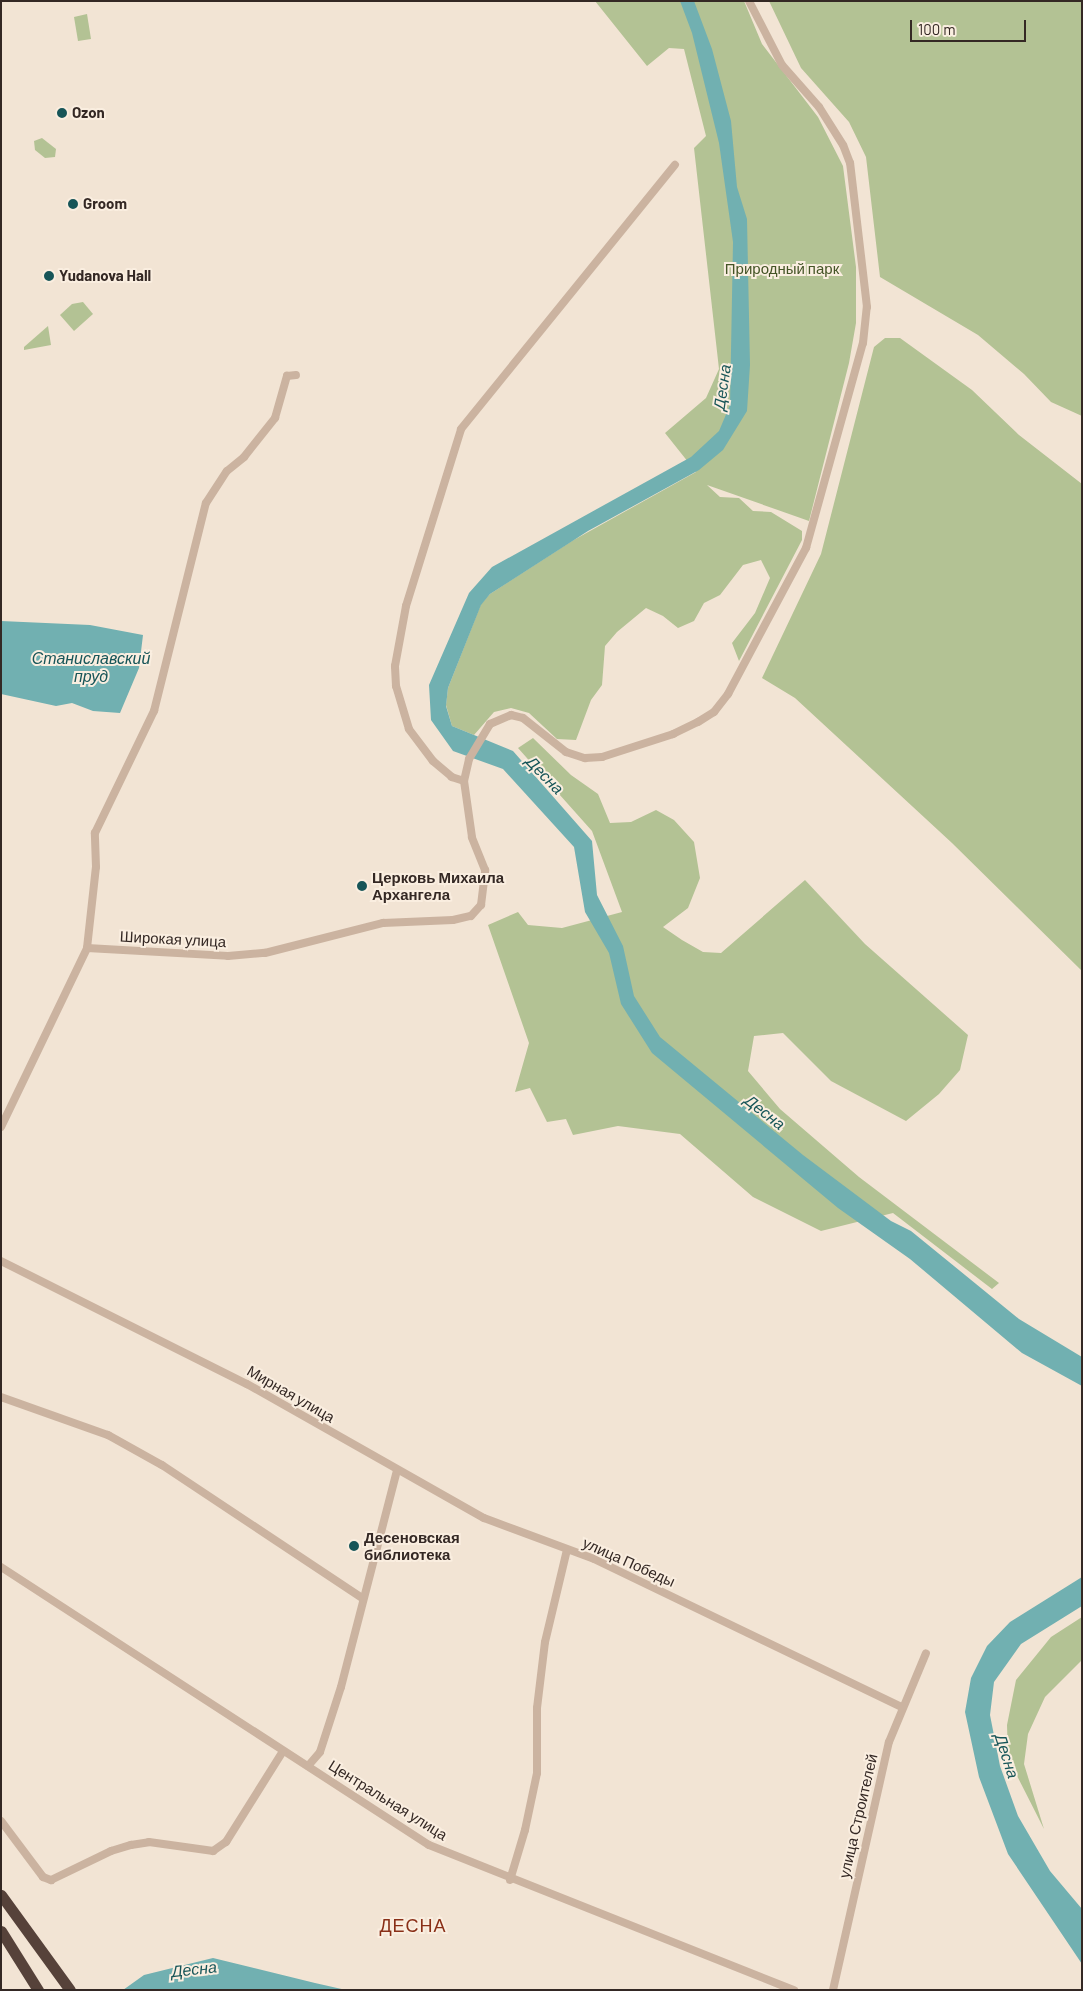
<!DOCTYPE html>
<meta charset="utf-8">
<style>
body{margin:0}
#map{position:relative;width:1083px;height:1991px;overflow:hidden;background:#f2e4d4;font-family:Barlow,sans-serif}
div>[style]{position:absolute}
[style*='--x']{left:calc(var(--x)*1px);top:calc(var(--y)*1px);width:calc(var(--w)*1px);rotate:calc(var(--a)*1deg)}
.green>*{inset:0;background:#b3c294}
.water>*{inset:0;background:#71b0b1}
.minor>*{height:8px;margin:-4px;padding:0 4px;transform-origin:4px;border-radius:4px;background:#cbb3a0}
.highway>*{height:11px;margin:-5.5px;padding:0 5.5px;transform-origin:5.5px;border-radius:5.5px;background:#56423a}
.dots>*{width:14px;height:14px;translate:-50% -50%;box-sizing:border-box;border:2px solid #faeee0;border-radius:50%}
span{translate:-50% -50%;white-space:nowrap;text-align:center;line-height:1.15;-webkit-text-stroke:4px #faeee0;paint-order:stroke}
.poi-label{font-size:15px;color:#342824;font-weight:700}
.left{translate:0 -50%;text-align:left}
.park-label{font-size:15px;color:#445426}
.street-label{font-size:15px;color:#342824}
.water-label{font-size:16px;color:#175558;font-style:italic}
.quarter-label{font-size:18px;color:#892f17;letter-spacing:1px}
.frame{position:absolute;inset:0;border:2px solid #342824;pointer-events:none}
.scale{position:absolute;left:910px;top:20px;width:116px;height:22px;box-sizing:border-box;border:2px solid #342824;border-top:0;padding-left:6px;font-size:15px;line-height:18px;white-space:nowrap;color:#342824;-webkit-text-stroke:4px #faeee0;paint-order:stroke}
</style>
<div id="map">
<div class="green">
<div style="clip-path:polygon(595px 1px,744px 1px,762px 44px,818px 117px,843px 166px,856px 267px,856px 323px,849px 363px,809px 521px,707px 485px,720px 497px,739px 498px,753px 511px,771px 512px,802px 531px,802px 540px,739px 661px,732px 643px,755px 613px,770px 578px,761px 560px,743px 565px,720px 595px,704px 603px,694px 621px,678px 628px,663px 616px,646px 608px,617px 632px,605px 646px,602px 685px,591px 700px,576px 740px,557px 739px,529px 713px,511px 708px,494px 712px,474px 735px,452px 726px,446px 705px,448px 688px,481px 604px,490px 594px,572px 541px,696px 472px,665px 433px,706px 398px,719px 369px,694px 148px,706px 136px,684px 49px,669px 48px,647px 66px)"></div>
<div style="clip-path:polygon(769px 1px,1082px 1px,1082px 416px,1051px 402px,1024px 374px,978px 335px,880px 277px,866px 157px,849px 122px,801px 68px)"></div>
<div style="clip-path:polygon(87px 14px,91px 39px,78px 41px,74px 17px)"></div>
<div style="clip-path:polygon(42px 138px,56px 149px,55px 157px,45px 158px,35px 150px,34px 141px)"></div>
<div style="clip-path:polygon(83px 302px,93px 314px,74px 331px,60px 315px,72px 304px)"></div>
<div style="clip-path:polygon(48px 326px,51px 345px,24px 350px,24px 347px)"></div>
<div style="clip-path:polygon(885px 338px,900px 338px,972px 390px,1019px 435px,1082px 484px,1082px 971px,952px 843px,795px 698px,762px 678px,821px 554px,874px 347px)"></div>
<div style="clip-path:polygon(533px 738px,571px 775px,598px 794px,610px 823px,631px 822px,656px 810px,674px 820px,694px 842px,700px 878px,688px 908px,663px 927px,682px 940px,703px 952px,721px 953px,805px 880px,865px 944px,968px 1035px,960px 1070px,939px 1094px,906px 1121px,831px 1081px,783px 1033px,754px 1036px,748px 1071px,780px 1109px,859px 1177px,999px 1283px,992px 1289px,893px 1213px,821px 1231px,753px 1197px,680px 1134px,618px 1126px,573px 1135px,566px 1119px,547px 1122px,530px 1088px,515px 1092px,529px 1043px,488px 925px,518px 912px,528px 925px,562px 928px,622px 912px,592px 831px,518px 748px)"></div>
<div style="clip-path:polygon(1082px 1617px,1082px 1660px,1045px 1697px,1028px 1734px,1024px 1764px,1044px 1829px,1008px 1758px,1007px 1725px,1016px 1680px,1051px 1637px)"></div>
</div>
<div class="water">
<div style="clip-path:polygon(680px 1px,694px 1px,712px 49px,731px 121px,737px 187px,747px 219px,750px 365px,747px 411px,723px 450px,699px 470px,588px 531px,490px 594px,481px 605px,448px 688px,446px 706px,452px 726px,513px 751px,592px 841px,597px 895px,623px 946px,634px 996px,660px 1037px,803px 1155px,891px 1221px,911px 1231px,1019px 1319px,1082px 1357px,1082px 1386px,1022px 1353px,910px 1259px,838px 1208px,652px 1053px,621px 1004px,609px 953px,585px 912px,574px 847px,503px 769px,453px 751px,431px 720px,429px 685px,469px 593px,492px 567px,691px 457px,719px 431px,730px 405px,733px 242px,719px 143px,692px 33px)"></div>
<div style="clip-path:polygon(1px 621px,90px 625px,143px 635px,139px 668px,120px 713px,93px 711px,72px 703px,56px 706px,1px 694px)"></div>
<div style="clip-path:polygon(1082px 1577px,1082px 1606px,1021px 1644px,994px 1682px,990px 1715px,1000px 1766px,1018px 1816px,1050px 1871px,1082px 1909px,1082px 1964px,1008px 1854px,979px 1777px,965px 1712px,971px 1678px,987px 1646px,1010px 1622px)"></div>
<div style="clip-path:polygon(213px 1958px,315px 1983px,346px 1990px,123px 1990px,144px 1975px)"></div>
</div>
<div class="minor">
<div style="--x:464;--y:781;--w:13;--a:-162"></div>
<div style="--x:452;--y:777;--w:25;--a:-140"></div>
<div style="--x:433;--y:761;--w:40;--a:-127"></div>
<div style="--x:409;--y:729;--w:45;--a:-106.8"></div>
<div style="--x:396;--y:686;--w:20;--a:-93"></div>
<div style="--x:395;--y:666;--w:61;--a:-79.6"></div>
<div style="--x:406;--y:606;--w:185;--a:-72.7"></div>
<div style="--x:461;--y:429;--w:340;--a:-51"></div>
<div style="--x:87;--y:948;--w:81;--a:-83.7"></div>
<div style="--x:96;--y:867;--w:34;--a:-92"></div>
<div style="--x:95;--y:833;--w:136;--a:-64.2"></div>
<div style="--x:154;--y:711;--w:214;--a:-76"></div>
<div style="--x:206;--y:503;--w:38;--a:-57"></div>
<div style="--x:227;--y:471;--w:22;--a:-39"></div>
<div style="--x:244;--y:457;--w:50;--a:-51.5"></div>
<div style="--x:275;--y:418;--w:44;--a:-74.1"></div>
<div style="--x:287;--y:376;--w:9;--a:-6"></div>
<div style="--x:1;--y:1127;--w:199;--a:-64.3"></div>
<div style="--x:87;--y:948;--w:141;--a:3.2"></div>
<div style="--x:228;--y:956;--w:37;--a:-5"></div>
<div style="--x:265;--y:953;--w:122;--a:-14.3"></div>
<div style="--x:383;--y:923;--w:70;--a:-2.5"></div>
<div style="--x:453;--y:920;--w:18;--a:-13"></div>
<div style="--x:471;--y:916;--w:15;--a:-48"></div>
<div style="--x:481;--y:905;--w:35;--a:-83"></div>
<div style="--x:485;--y:870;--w:35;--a:-112"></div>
<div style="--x:472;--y:837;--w:57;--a:-98.1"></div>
<div style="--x:464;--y:781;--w:23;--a:-77"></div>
<div style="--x:469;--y:759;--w:41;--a:-59"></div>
<div style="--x:490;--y:724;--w:23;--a:-23"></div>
<div style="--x:511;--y:715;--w:12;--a:14"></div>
<div style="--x:523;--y:718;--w:55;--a:38.3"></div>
<div style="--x:566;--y:752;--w:20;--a:18"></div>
<div style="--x:585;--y:758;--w:17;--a:-3"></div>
<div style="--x:602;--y:757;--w:75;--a:-17.9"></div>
<div style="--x:673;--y:734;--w:28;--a:-26"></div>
<div style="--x:698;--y:722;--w:19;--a:-32"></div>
<div style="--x:714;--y:712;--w:23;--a:-52"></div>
<div style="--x:728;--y:694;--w:166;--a:-61.9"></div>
<div style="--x:806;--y:548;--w:213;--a:-74.5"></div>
<div style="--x:863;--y:343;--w:36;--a:-84"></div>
<div style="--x:867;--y:307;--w:145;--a:-96.7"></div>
<div style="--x:850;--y:163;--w:19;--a:-111"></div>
<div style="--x:843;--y:145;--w:45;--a:-122.3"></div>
<div style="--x:819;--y:107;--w:56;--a:-131.4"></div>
<div style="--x:782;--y:65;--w:72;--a:-117.3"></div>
<div style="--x:1;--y:1261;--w:275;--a:26.6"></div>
<div style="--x:247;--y:1384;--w:272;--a:29.5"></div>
<div style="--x:484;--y:1518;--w:117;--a:20.4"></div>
<div style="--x:594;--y:1559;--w:341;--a:25.7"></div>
<div style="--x:1;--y:1397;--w:114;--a:19.6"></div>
<div style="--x:108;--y:1435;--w:62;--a:29.1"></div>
<div style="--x:162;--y:1465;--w:240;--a:33.6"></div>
<div style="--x:1;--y:1567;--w:510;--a:33.01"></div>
<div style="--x:429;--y:1845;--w:393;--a:21.7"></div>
<div style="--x:308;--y:1766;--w:18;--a:-49"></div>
<div style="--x:320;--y:1752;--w:68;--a:-72.1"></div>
<div style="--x:341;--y:1687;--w:223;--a:-75.5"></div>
<div style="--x:1;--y:1821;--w:70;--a:53.1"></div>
<div style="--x:43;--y:1877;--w:9;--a:21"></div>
<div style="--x:51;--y:1880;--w:67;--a:-25.8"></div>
<div style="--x:111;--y:1851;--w:21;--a:-17"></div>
<div style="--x:131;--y:1845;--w:18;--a:-9"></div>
<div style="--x:149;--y:1842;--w:65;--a:8"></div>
<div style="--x:213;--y:1851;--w:16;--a:-35"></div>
<div style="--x:226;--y:1842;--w:107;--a:-57.9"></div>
<div style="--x:510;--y:1880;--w:52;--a:-73.3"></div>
<div style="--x:525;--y:1830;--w:58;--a:-78.1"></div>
<div style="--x:537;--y:1773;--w:65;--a:-90"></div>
<div style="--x:537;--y:1708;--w:66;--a:-83.1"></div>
<div style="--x:545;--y:1642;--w:95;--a:-76.6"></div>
<div style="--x:833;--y:1990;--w:254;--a:-77.3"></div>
<div style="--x:889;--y:1742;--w:96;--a:-67.4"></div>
</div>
<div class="highway">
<div style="--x:1;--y:1895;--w:117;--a:54"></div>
<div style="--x:1;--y:1931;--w:70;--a:57.9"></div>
</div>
<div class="dots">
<div style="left:62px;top:113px;background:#175558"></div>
<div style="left:73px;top:204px;background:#175558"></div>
<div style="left:49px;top:276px;background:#175558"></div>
<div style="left:362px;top:886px;background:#175558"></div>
<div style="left:354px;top:1546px;background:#175558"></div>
</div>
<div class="poi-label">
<span class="left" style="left:72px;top:113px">Ozon</span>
<span class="left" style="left:83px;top:204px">Groom</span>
<span class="left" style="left:59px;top:276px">Yudanova Hall</span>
<span class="left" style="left:372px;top:886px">Церковь Михаила<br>Архангела</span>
<span class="left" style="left:364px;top:1546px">Десеновская<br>библиотека</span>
</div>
<div class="park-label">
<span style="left:782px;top:269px">Природный парк</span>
</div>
<div class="street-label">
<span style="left:173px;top:939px;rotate:3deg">Широкая улица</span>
<span style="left:291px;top:1394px;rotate:30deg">Мирная улица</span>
<span style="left:629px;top:1562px;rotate:24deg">улица Победы</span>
<span style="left:388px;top:1800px;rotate:32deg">Центральная улица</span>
<span style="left:858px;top:1816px;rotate:-77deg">улица Строителей</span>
</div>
<div class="water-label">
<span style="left:722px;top:387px;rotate:-82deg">Десна</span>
<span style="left:91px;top:667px">Станиславский<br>пруд</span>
<span style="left:545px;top:775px;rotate:46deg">Десна</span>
<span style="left:765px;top:1112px;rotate:38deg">Десна</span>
<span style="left:1007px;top:1756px;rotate:72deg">Десна</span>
<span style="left:194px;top:1969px;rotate:-6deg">Десна</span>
</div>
<div class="quarter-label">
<span style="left:413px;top:1925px">ДЕСНА</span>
</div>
<div class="frame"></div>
<div class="scale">100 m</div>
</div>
